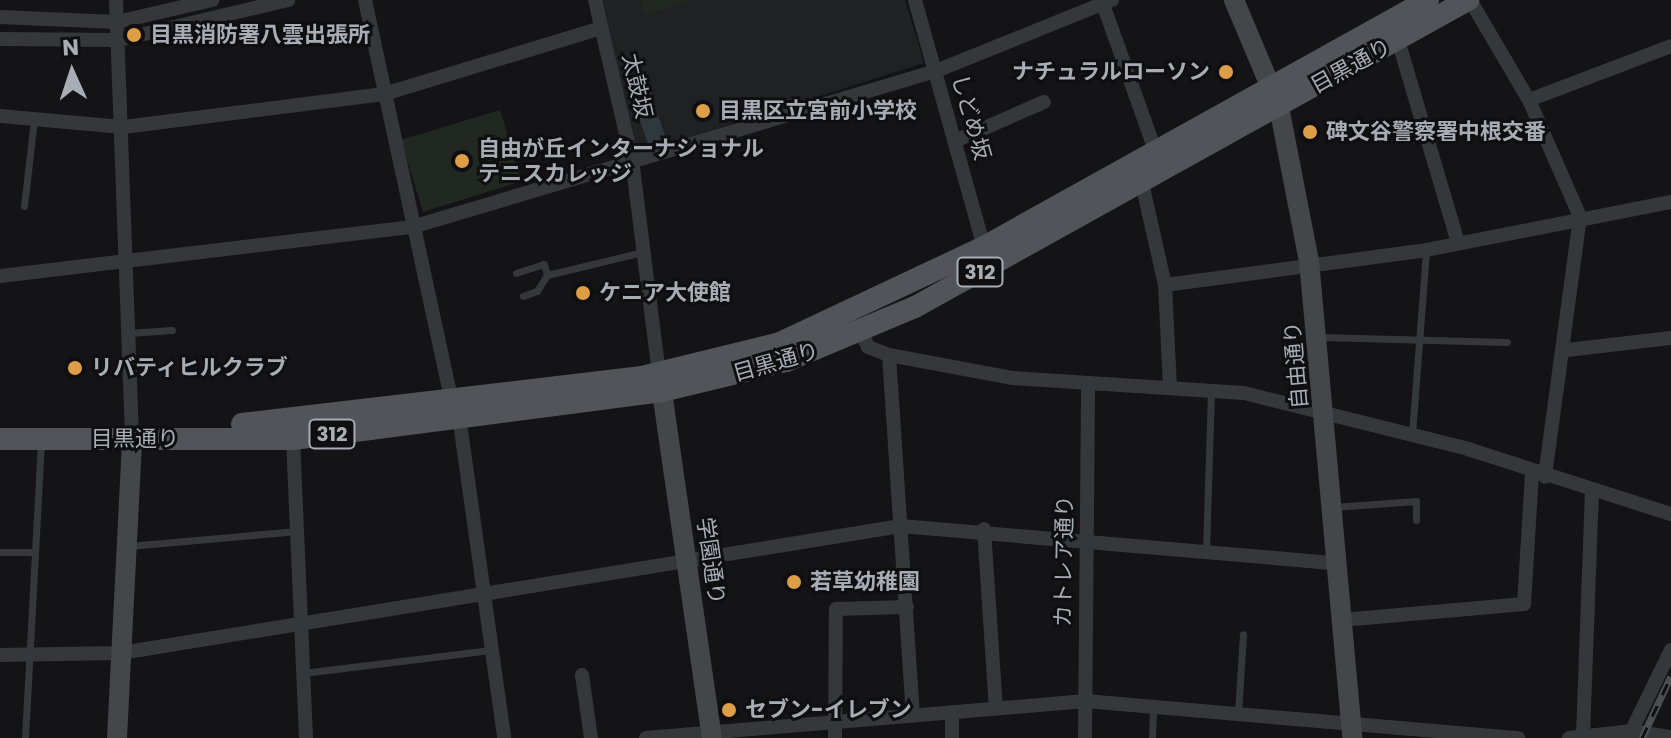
<!DOCTYPE html>
<meta charset="utf-8">
<style>
body{margin:0}
#map{position:relative;width:1671px;height:738px;overflow:hidden;background:#141416;font-family:Poppins,"Noto Sans JP",sans-serif}
div>[style]{position:absolute}
[style*='--x']{left:calc(var(--x)*1px);top:calc(var(--y)*1px);width:calc(var(--w)*1px);rotate:calc(var(--a)*1deg)}
.built>*{inset:0;background:#202123}
.green>*{inset:0;background:#212821}
.water>*{inset:0;background:#2f383d}
.lane>*{height:7px;margin:-3.5px;padding:0 3.5px;transform-origin:3.5px;border-radius:3.5px;background:#36373a}
.street>*{height:14px;margin:-7px;padding:0 7px;transform-origin:7px;border-radius:7px;background:#36373a}
.secondary>*{height:20px;margin:-10px;padding:0 10px;transform-origin:10px;border-radius:10px;background:#44464a}
.primary>*{height:22px;margin:-11px;padding:0 11px;transform-origin:11px;border-radius:11px;background:#525459}
.rail>*{height:7px;margin-top:-3.5px;transform-origin:0;background:repeating-linear-gradient(90deg,#0f0f11 0 12px,#4f5155 0 24px);box-sizing:border-box;border-block:2px solid #4f5155}
.dots>*{width:22px;height:22px;translate:-50% -50%;box-sizing:border-box;border:4px solid #0f0f11;border-radius:50%}
span{translate:-50% -50%;white-space:nowrap;text-align:center;line-height:1.15;-webkit-text-stroke:6px #0f0f11;paint-order:stroke}
.shield-label span{padding:2px 6px;background:#0f0f11;border:2px solid;border-radius:6px;-webkit-text-stroke-width:0}
.shield-label{font-size:20px;color:#a8adb5;font-weight:700}
.poi-label{font-size:22px;color:#a8adb5;font-weight:700}
.left{translate:0 -50%;text-align:left}
.right{translate:-100% -50%;text-align:right}
.street-label{font-size:22px;color:#a8adb5}
.north{position:absolute;left:32px;top:32px;width:80px;height:80px;-webkit-text-stroke:6px #0f0f11;paint-order:stroke;rotate:357deg;font-size:22px;font-weight:700;line-height:32px;text-align:center;color:#a8adb5}
.north::after{content:'';display:block;margin:auto;width:28px;height:36px;background:#a8adb5;clip-path:polygon(50% 0,100% 100%,50% 72%,0 100%)}
</style>
<div id="map">
<div class="built">
<div style="clip-path:polygon(601px 0,905px 0,924px 63px,636px 154px)"></div>
</div>
<div class="green">
<div style="clip-path:polygon(640px 0,694px 0,645px 15px)"></div>
<div style="clip-path:polygon(500px 110px,522px 181px,423px 212px,401px 140px)"></div>
</div>
<div class="water">
<div style="clip-path:polygon(649px 89px,666px 138px,648px 144px,631px 95px)"></div>
</div>
<div class="lane">
<div style="--x:24;--y:206;--w:88;--a:-83.4"></div>
<div style="--x:516;--y:273;--w:29;--a:-18"></div>
<div style="--x:544;--y:264;--w:11;--a:75"></div>
<div style="--x:523;--y:296;--w:15;--a:-20"></div>
<div style="--x:537;--y:291;--w:19;--a:-58"></div>
<div style="--x:547;--y:275;--w:99;--a:-13.5"></div>
<div style="--x:623;--y:298;--w:26;--a:-2"></div>
<div style="--x:129;--y:333;--w:43;--a:-4"></div>
<div style="--x:1320;--y:337;--w:187;--a:1.5"></div>
<div style="--x:1412;--y:434;--w:185;--a:-85.6"></div>
<div style="--x:1334;--y:507;--w:82;--a:-4.2"></div>
<div style="--x:1416;--y:501;--w:19;--a:90"></div>
<div style="--x:129;--y:546;--w:169;--a:-5.1"></div>
<div style="--x:1206;--y:550;--w:158;--a:-88.2"></div>
<div style="--x:0;--y:552;--w:34;--a:0"></div>
<div style="--x:303;--y:673;--w:189;--a:-7"></div>
<div style="--x:1238;--y:713;--w:79;--a:-86.4"></div>
<div style="--x:25;--y:738;--w:297;--a:-86.9"></div>
<div style="--x:1152;--y:738;--w:32;--a:-88"></div>
</div>
<div class="street">
<div style="--x:116;--y:0;--w:438;--a:87.9"></div>
<div style="--x:365;--y:0;--w:410;--a:77.8"></div>
<div style="--x:595;--y:0;--w:164;--a:77"></div>
<div style="--x:632;--y:160;--w:216;--a:82.8"></div>
<div style="--x:915;--y:0;--w:256;--a:74.4"></div>
<div style="--x:1470;--y:0;--w:116;--a:59.5"></div>
<div style="--x:1529;--y:100;--w:128;--a:66.4"></div>
<div style="--x:1580;--y:217;--w:262;--a:97.7"></div>
<div style="--x:1103;--y:4;--w:158;--a:70.4"></div>
<div style="--x:0;--y:17;--w:117;--a:2.4"></div>
<div style="--x:117;--y:22;--w:98;--a:-13"></div>
<div style="--x:0;--y:39;--w:119;--a:0.5"></div>
<div style="--x:119;--y:40;--w:174;--a:-13.3"></div>
<div style="--x:1398;--y:40;--w:212;--a:73.5"></div>
<div style="--x:1529;--y:100;--w:152;--a:-20.8"></div>
<div style="--x:0;--y:116;--w:123;--a:5.1"></div>
<div style="--x:123;--y:127;--w:263;--a:-7.2"></div>
<div style="--x:384;--y:94;--w:227;--a:-16.9"></div>
<div style="--x:955;--y:141;--w:97;--a:-23.7"></div>
<div style="--x:1142;--y:183;--w:105;--a:77.3"></div>
<div style="--x:1165;--y:285;--w:103;--a:87.2"></div>
<div style="--x:0;--y:276;--w:415;--a:-6.8"></div>
<div style="--x:412;--y:227;--w:547;--a:-16.58"></div>
<div style="--x:936;--y:71;--w:190;--a:-22"></div>
<div style="--x:1165;--y:285;--w:263;--a:-7.6"></div>
<div style="--x:1426;--y:250;--w:250;--a:-11.1"></div>
<div style="--x:862;--y:333;--w:15;--a:67"></div>
<div style="--x:868;--y:347;--w:22;--a:21"></div>
<div style="--x:889;--y:355;--w:125;--a:10.6"></div>
<div style="--x:1012;--y:378;--w:232;--a:3.7"></div>
<div style="--x:1244;--y:393;--w:231;--a:14"></div>
<div style="--x:1468;--y:449;--w:213;--a:17.8"></div>
<div style="--x:1567;--y:350;--w:105;--a:-6.6"></div>
<div style="--x:889;--y:355;--w:361;--a:86.2"></div>
<div style="--x:459;--y:416;--w:325;--a:82"></div>
<div style="--x:293;--y:439;--w:299;--a:87.5"></div>
<div style="--x:984;--y:529;--w:180;--a:86.2"></div>
<div style="--x:1342;--y:620;--w:183;--a:-5"></div>
<div style="--x:1524;--y:604;--w:131;--a:-86.5"></div>
<div style="--x:0;--y:655;--w:121;--a:-0.9"></div>
<div style="--x:121;--y:653;--w:790;--a:-9.25"></div>
<div style="--x:901;--y:526;--w:438;--a:4.9"></div>
<div style="--x:582;--y:675;--w:64;--a:81.9"></div>
<div style="--x:1583;--y:736;--w:242;--a:-87.9"></div>
<div style="--x:646;--y:738;--w:441;--a:-4.8"></div>
<div style="--x:1085;--y:701;--w:435;--a:4.9"></div>
<div style="--x:835;--y:738;--w:129;--a:-89.6"></div>
<div style="--x:836;--y:609;--w:71;--a:-1.6"></div>
<div style="--x:952;--y:738;--w:26;--a:-90"></div>
<div style="--x:1085;--y:738;--w:353;--a:-89.5"></div>
<div style="--x:1569;--y:738;--w:62;--a:-6.4"></div>
<div style="--x:1631;--y:731;--w:40;--a:8.5"></div>
<div style="--x:1628;--y:738;--w:98;--a:-64"></div>
</div>
<div class="secondary">
<div style="--x:1234;--y:0;--w:116;--a:67.2"></div>
<div style="--x:1279;--y:107;--w:157;--a:79"></div>
<div style="--x:1309;--y:261;--w:479;--a:84.8"></div>
<div style="--x:660;--y:378;--w:364;--a:81.8"></div>
<div style="--x:117;--y:738;--w:300;--a:-87.1"></div>
</div>
<div class="primary">
<div style="--x:242;--y:424;--w:403;--a:-6.7"></div>
<div style="--x:642;--y:377;--w:142;--a:-13.8"></div>
<div style="--x:780;--y:343;--w:225;--a:-25.2"></div>
<div style="--x:984;--y:247;--w:508;--a:-29.09"></div>
<div style="--x:0;--y:439;--w:293;--a:0"></div>
<div style="--x:293;--y:439;--w:372;--a:-7.4"></div>
<div style="--x:662;--y:391;--w:128;--a:-13.6"></div>
<div style="--x:786;--y:361;--w:140;--a:-22.7"></div>
<div style="--x:915;--y:307;--w:633;--a:-29.04"></div>
</div>
<div class="rail">
<div style="--x:1642;--y:738;--w:68;--a:-64.9"></div>
</div>
<div class="dots">
<div style="left:134px;top:35px;background:#dd9e45"></div>
<div style="left:1226px;top:72px;background:#dd9e45"></div>
<div style="left:703px;top:111px;background:#dd9e45"></div>
<div style="left:1310px;top:132px;background:#dd9e45"></div>
<div style="left:462px;top:161px;background:#dd9e45"></div>
<div style="left:583px;top:293px;background:#dd9e45"></div>
<div style="left:75px;top:368px;background:#dd9e45"></div>
<div style="left:794px;top:582px;background:#dd9e45"></div>
<div style="left:729px;top:710px;background:#dd9e45"></div>
</div>
<div class="shield-label">
<span style="left:980px;top:272px">312</span>
<span style="left:332px;top:434px">312</span>
</div>
<div class="poi-label">
<span class="left" style="left:150px;top:35px">目黒消防署八雲出張所</span>
<span class="right" style="left:1210px;top:72px">ナチュラルローソン</span>
<span class="left" style="left:719px;top:111px">目黒区立宮前小学校</span>
<span class="left" style="left:1326px;top:132px">碑文谷警察署中根交番</span>
<span class="left" style="left:478px;top:161px">自由が丘インターナショナル<br>テニスカレッジ</span>
<span class="left" style="left:599px;top:293px">ケニア大使館</span>
<span class="left" style="left:91px;top:368px">リバティヒルクラブ</span>
<span class="left" style="left:810px;top:582px">若草幼稚園</span>
<span class="left" style="left:745px;top:710px">セブン-イレブン</span>
</div>
<div class="street-label">
<span style="left:1351px;top:66px;rotate:-29deg">目黒通り</span>
<span style="left:637px;top:86px;rotate:77deg">太鼓坂</span>
<span style="left:971px;top:117px;rotate:74deg">しどめ坂</span>
<span style="left:776px;top:362px;rotate:-16deg">目黒通り</span>
<span style="left:1296px;top:365px;rotate:-95deg">自由通り</span>
<span style="left:135px;top:439px">目黒通り</span>
<span style="left:711px;top:561px;rotate:82deg">学園通り</span>
<span style="left:1064px;top:561px;rotate:-89deg">カトレア通り</span>
</div>
<div class="north">N</div>
</div>
